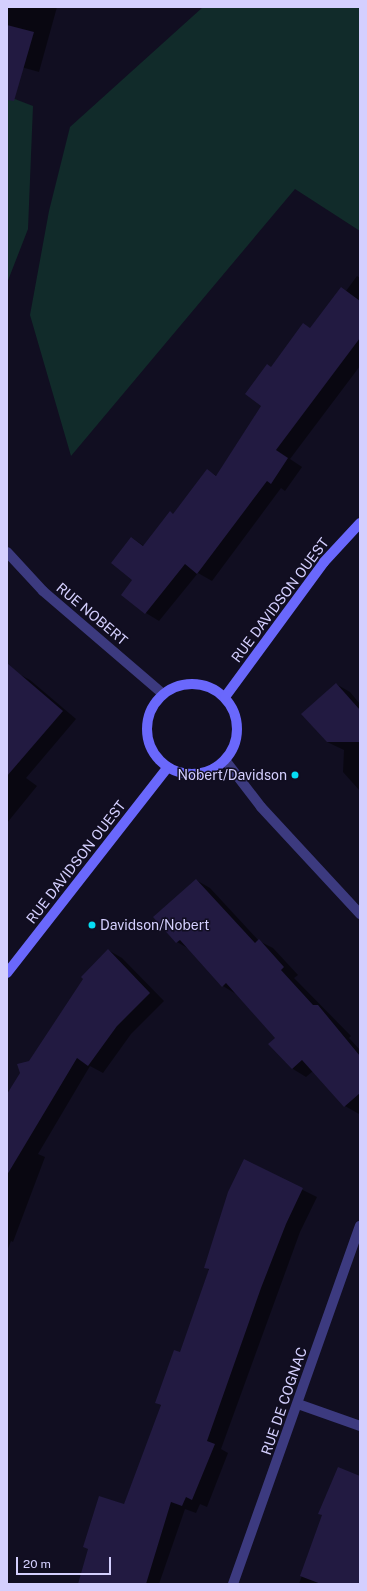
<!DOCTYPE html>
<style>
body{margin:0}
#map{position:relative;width:367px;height:1591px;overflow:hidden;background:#110e21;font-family:"Public Sans",sans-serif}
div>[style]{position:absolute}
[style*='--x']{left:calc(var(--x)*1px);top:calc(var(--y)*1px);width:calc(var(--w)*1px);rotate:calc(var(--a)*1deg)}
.green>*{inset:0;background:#112b2a}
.shadow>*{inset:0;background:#0007}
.building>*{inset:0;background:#221a41}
.street>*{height:10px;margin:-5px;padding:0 5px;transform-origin:5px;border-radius:5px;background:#3c3a7f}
.secondary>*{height:10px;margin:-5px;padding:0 5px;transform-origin:5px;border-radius:5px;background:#6a68fc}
.secondary>.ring{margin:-5px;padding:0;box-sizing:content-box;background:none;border:10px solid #6a68fc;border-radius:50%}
.dots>*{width:11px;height:11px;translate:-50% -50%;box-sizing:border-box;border:2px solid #110e21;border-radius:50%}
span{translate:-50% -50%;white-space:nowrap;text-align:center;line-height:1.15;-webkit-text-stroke:3px #110e21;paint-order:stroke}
.street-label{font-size:14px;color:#d4cffe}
.poi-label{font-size:14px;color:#d4cffe}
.right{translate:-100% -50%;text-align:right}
.left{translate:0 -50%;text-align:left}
.frame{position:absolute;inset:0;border:8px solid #d4cffe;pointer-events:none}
.scale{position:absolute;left:16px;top:1557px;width:95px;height:18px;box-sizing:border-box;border:2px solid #d4cffe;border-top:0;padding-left:5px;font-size:12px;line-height:14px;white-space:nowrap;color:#d4cffe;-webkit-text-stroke:3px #110e21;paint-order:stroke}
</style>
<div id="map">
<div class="green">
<div style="clip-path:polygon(203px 7px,360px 7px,360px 231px,295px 189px,71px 456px,30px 315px,49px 211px,70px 127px)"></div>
<div style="clip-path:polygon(7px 96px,33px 106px,28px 229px,7px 283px)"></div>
</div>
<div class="shadow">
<div style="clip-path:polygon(7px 7px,57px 7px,39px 72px,7px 63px)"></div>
<div style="clip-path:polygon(357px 276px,360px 278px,360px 366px,290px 459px,302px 467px,285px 491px,281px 488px,212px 581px,198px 573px,159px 621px,146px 613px,134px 580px,132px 538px,144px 546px,174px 515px,207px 470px,217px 476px,262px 406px,271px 368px,311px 329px,341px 288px,346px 291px)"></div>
<div style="clip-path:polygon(17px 673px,30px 680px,76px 719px,26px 778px,37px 786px,7px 823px,7px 684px)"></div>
<div style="clip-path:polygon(336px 684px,350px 692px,360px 704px,360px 791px,343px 772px,344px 750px,327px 742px)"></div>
<div style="clip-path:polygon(196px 880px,210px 888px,259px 941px,273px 948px,298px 975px,294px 978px,351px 1036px,349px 1038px,360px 1050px,359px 1114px,345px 1106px,313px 1071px,306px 1077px,293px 1069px,270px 1044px,276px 1038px,236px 994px,223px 986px,191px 950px,177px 942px,154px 917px)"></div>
<div style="clip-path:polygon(108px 950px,122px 958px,164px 1001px,131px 1034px,103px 1073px,90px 1066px,38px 1154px,45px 1157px,13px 1242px,11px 1241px,7px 1251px,7px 1096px)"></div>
<div style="clip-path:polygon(244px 1161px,317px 1197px,300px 1232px,221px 1449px,228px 1453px,207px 1507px,200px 1504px,196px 1513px,185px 1509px,159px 1584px,79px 1584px,124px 1505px,162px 1406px,156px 1403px,181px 1353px,209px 1270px,205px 1267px)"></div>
<div style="clip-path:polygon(360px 1477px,360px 1584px,299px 1584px,323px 1515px)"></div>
</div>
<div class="building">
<div style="clip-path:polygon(7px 25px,34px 32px,14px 101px,7px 100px)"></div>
<div style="clip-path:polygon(341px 287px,360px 301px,360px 338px,276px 450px,288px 458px,271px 484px,267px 481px,197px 574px,185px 564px,145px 614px,121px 595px,132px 580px,111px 563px,131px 537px,143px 546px,170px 511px,173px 514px,207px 469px,216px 476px,261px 406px,245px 394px,267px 364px,271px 367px,303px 323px,310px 328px)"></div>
<div style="clip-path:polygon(7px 663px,63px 711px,7px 776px)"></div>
<div style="clip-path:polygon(336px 683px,360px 710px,360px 742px,327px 742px,301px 714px)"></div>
<div style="clip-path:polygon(196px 879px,255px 943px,259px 939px,284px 967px,281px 970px,313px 1005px,318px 1005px,360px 1056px,360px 1093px,344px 1107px,302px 1060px,292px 1069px,268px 1044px,275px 1038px,226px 983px,222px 987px,180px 940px,176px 943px,153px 917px)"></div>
<div style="clip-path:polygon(108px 949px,150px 993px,117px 1026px,88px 1066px,77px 1058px,7px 1175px,7px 1094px,20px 1073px,17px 1064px,29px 1061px,83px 979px,81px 977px)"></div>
<div style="clip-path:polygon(244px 1159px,303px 1188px,286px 1224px,261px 1288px,207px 1441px,215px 1444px,192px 1500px,186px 1497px,182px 1506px,171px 1502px,146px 1584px,78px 1584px,88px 1549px,83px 1547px,99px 1496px,124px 1504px,161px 1405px,155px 1403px,174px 1350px,180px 1352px,209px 1269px,204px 1268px,228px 1192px)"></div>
<div style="clip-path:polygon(338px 1467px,360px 1476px,360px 1584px,321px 1584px,300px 1576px,322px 1515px,318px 1514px)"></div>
</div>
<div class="street">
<div style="--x:7;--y:552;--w:53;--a:47.3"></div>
<div style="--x:43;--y:591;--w:157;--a:40.6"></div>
<div style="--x:225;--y:760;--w:59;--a:52.5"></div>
<div style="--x:261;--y:807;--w:146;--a:47.2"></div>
<div style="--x:298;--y:1404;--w:66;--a:19.5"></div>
<div style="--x:233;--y:1584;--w:380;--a:-70.5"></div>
</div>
<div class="secondary">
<div class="ring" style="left:147px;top:684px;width:80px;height:80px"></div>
<div style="--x:225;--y:697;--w:167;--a:-53.7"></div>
<div style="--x:324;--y:562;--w:53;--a:-47.3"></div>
<div style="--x:7;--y:973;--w:260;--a:-52"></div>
</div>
<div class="dots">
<div style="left:295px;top:775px;background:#05ddf3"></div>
<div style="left:92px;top:925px;background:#05ddf3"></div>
</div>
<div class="street-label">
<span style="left:280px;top:600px;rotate:-53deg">RUE DAVIDSON OUEST</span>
<span style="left:92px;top:614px;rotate:40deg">RUE NOBERT</span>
<span style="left:76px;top:862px;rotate:-52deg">RUE DAVIDSON OUEST</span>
<span style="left:284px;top:1401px;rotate:-71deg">RUE DE COGNAC</span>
</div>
<div class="poi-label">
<span class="right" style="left:287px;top:775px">Nobert/Davidson</span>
<span class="left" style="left:100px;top:925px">Davidson/Nobert</span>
</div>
<div class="frame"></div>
<div class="scale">20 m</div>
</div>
